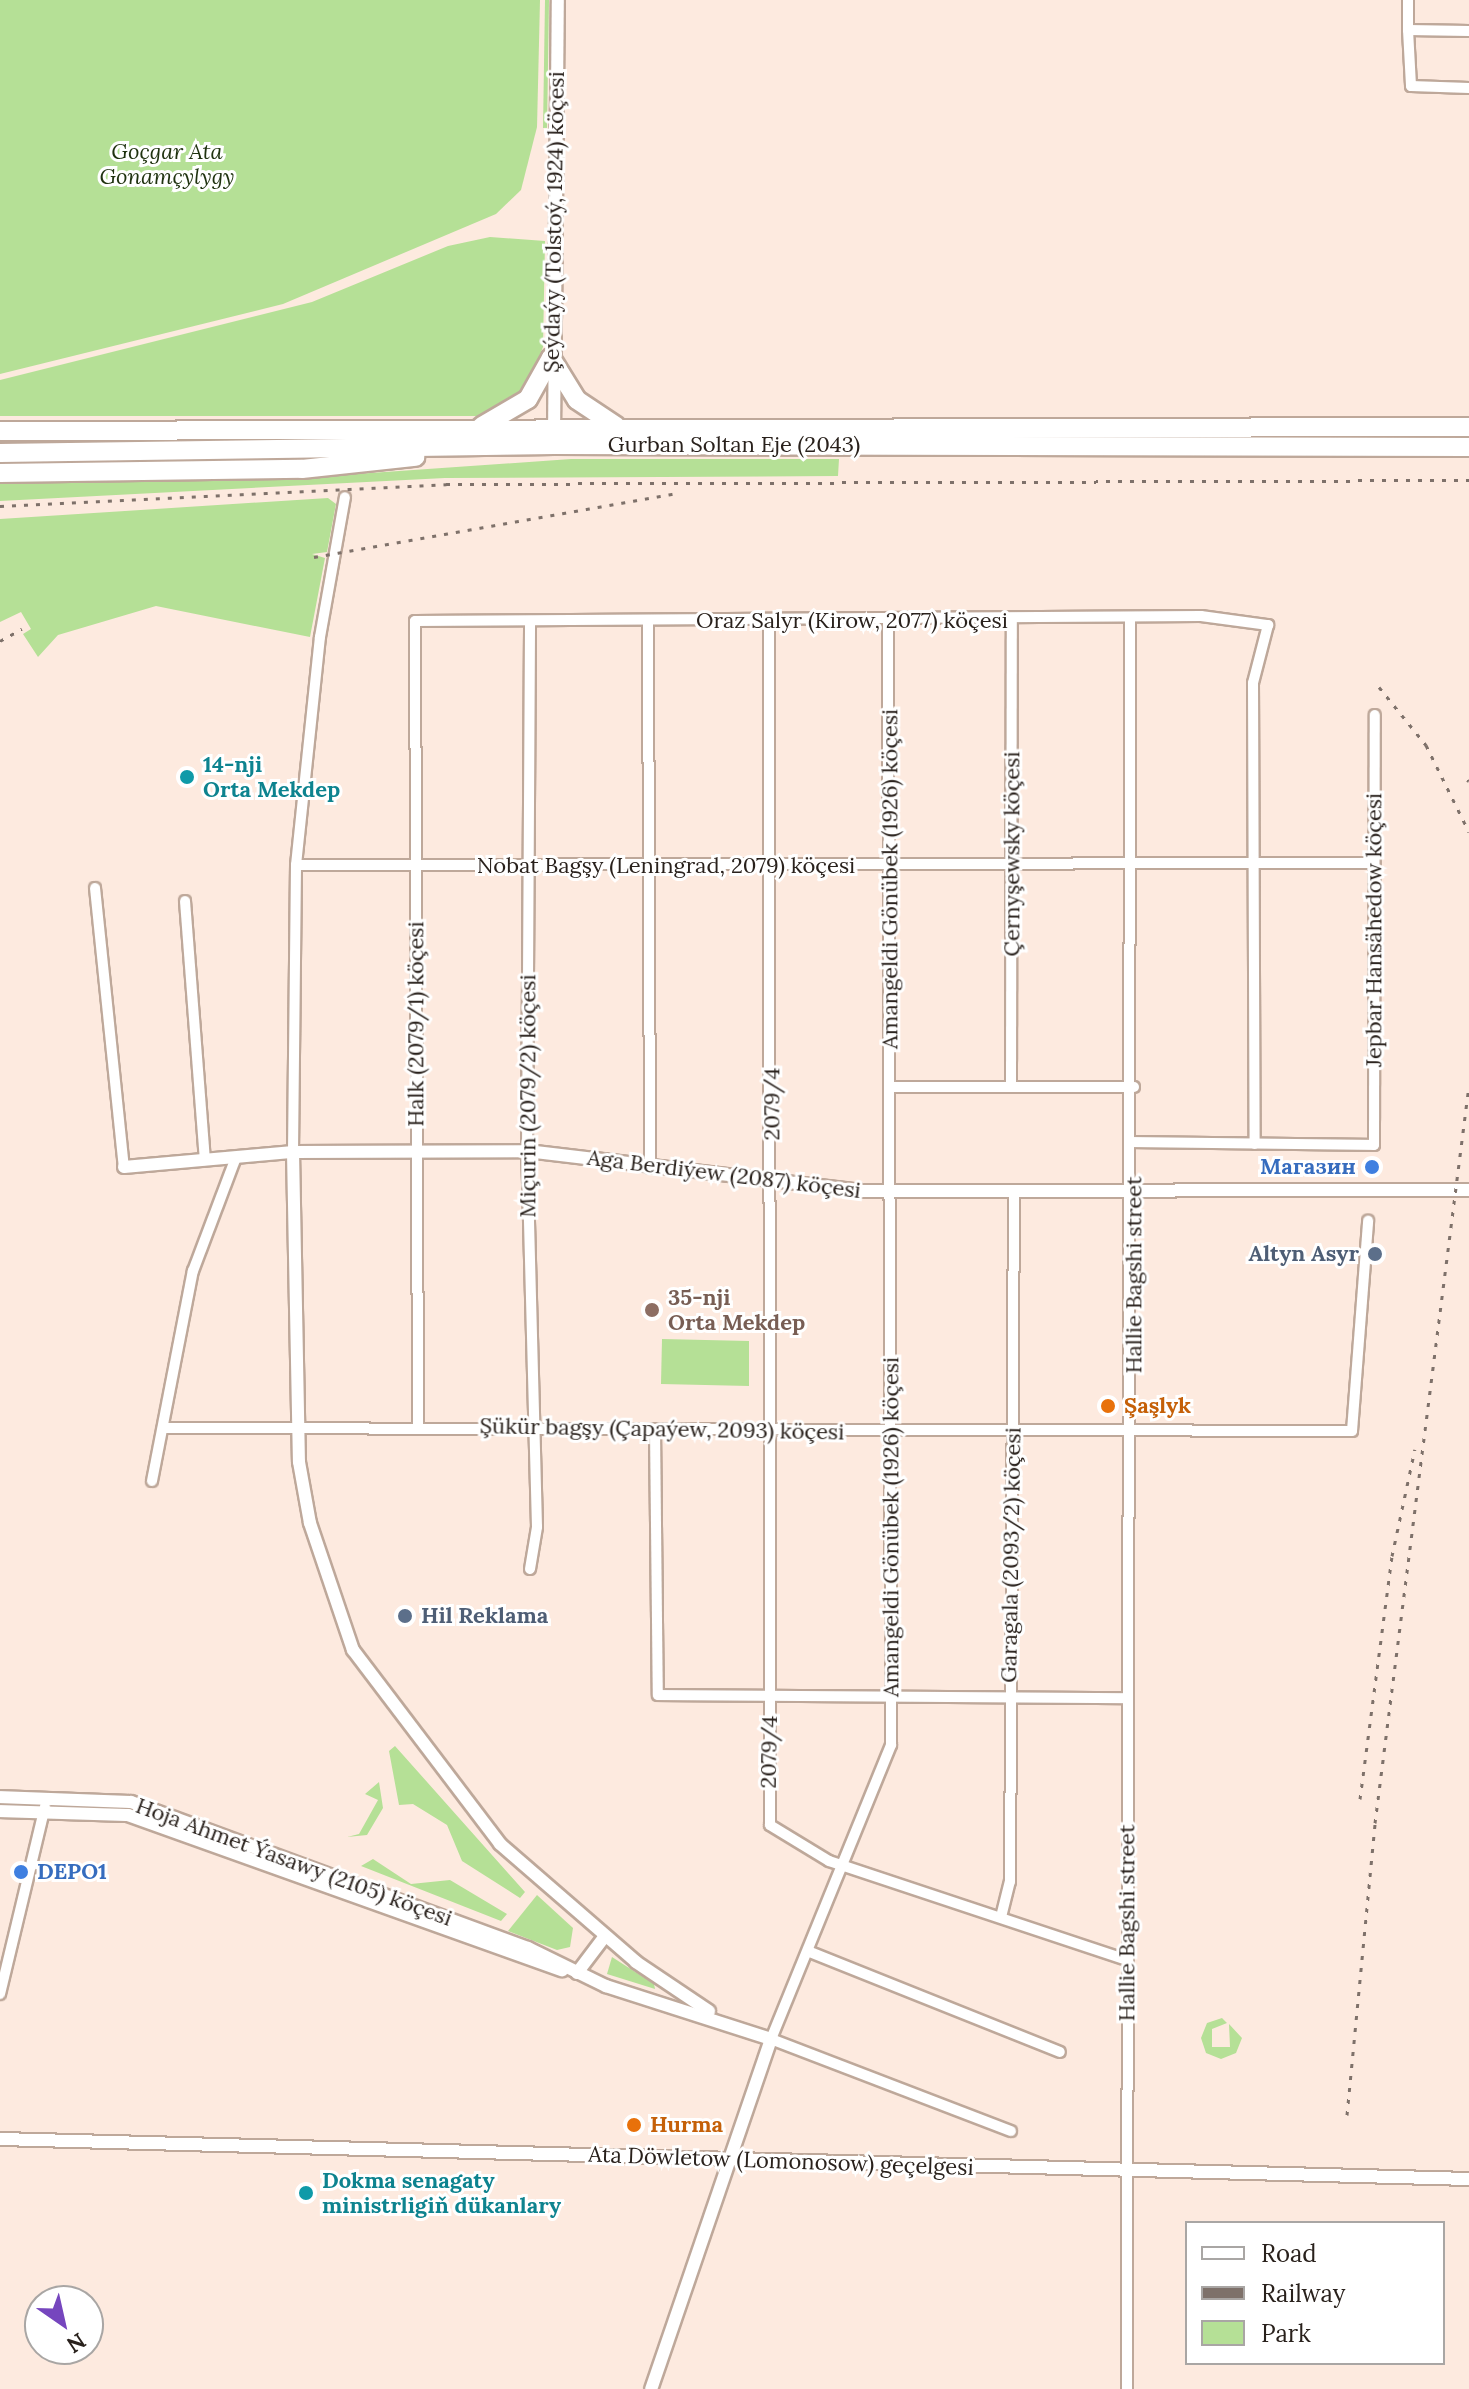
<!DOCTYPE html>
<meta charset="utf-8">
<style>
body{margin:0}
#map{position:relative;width:1469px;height:2389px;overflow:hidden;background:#fdeadf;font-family:Lora,serif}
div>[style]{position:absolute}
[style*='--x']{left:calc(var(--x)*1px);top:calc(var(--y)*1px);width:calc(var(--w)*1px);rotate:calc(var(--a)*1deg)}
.green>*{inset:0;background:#b5e096}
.roads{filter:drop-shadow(2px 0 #bea89a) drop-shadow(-2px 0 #bea89a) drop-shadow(0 2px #bea89a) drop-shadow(0 -2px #bea89a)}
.minor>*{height:10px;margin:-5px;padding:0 5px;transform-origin:5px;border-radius:5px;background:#fff}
.tertiary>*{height:12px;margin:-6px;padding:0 6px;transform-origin:6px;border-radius:6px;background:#fff}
.trunk>*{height:18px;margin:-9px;padding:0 9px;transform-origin:9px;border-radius:9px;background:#fff}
.rail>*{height:3px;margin-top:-1.5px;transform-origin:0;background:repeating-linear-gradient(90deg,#7e716a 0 4px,transparent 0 12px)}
.dots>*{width:22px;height:22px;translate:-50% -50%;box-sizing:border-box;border:4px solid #fff;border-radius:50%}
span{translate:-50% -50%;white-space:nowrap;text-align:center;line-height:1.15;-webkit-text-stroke:6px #fff;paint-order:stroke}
.park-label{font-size:22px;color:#1f320f;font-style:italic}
.street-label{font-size:22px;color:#29211c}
.culture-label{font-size:22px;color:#0d838f;font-weight:700}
.left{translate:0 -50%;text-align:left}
.shop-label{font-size:22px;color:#366cbe;font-weight:700}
.right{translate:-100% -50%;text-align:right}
.service-label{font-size:22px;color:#4e5e75;font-weight:700}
.education-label{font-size:22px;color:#785e54;font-weight:700}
.food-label{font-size:22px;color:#c56008;font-weight:700}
.legend{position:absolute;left:1185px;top:2221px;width:260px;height:144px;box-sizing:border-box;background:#fff;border:2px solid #a9a6a4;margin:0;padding:10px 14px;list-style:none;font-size:24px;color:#29211c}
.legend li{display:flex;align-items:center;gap:16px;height:40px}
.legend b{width:40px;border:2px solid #a9a6a4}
.north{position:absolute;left:24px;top:2285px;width:80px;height:80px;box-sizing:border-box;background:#fff;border:2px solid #a9a6a4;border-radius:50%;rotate:146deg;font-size:22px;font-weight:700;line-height:32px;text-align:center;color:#29211c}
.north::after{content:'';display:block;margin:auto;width:28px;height:36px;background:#7646be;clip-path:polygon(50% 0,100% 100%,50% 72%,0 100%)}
</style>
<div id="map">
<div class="green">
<div style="clip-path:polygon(0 0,540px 0,537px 127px,521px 190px,496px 214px,283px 304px,0 374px)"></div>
<div style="clip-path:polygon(545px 0,549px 0,547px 128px,543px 128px)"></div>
<div style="clip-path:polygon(490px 237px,545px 241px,543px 347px,527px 387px,486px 416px,0 416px,0 380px,312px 302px,448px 246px)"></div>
<div style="clip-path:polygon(571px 459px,839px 459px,838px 476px,445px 478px,0 501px,0 465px,12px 465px,11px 482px,313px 477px)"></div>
<div style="clip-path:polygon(328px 498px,336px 504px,327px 552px,312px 554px,325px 558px,310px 637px,156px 606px,58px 635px,38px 657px,23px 634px,31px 629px,21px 612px,0 622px,0 519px)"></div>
<div style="clip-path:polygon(662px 1339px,749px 1341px,749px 1386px,661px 1384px)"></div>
<div style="clip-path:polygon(395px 1746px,525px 1892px,520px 1898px,462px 1861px,447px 1825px,413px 1804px,399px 1805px,389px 1751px)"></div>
<div style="clip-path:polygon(379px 1782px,383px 1808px,367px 1835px,347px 1837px,359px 1834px,378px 1800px,365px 1794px)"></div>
<div style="clip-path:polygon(373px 1859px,411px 1884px,450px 1880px,507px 1914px,501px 1921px,361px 1866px)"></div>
<div style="clip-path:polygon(537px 1895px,573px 1928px,570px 1947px,557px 1950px,508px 1931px)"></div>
<div style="clip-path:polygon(612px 1957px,654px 1984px,655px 1989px,607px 1974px)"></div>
<div style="clip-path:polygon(1222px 2018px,1227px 2023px,1212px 2029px,1212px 2047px,1230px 2047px,1229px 2024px,1242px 2038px,1236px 2053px,1221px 2059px,1206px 2053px,1201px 2038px,1207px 2023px)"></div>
</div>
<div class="roads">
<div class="minor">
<div style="--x:1408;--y:30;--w:30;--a:-90"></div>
<div style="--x:1469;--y:31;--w:61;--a:-179.1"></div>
<div style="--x:1408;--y:30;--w:56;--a:86.9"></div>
<div style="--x:1411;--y:86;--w:58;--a:2"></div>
<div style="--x:648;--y:621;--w:547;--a:89.79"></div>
<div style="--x:888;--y:621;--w:1124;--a:89.85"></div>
<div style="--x:891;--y:1745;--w:318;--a:112.2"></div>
<div style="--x:771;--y:2039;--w:257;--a:21"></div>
<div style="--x:769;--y:622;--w:1203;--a:89.95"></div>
<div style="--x:770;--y:1825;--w:69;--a:31.4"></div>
<div style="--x:829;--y:1861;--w:314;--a:18.4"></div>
<div style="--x:296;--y:865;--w:1076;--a:-0.11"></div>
<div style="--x:95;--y:888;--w:281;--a:84.1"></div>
<div style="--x:185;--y:901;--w:260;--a:85.6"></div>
<div style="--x:892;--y:1087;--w:242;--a:0"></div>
<div style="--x:1011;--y:1087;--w:466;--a:-89.9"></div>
<div style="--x:1134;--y:1142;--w:240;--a:0.7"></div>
<div style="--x:1374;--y:1145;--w:430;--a:-89.9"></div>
<div style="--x:293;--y:1152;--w:287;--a:-89.4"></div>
<div style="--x:296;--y:865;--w:229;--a:-84"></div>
<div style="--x:320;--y:637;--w:142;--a:-79.9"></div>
<div style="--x:418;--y:1427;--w:806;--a:-90.21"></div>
<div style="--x:415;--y:621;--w:786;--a:-0.36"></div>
<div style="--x:1201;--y:616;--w:68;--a:7.7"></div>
<div style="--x:1268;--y:625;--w:60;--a:104.5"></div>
<div style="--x:1253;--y:683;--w:461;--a:89.8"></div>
<div style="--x:163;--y:1428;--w:1189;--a:0.14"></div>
<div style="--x:1352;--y:1431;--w:211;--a:-85.6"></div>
<div style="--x:655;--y:1429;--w:266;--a:89.4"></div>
<div style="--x:658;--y:1695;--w:469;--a:0.4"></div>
<div style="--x:152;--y:1481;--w:214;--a:-79"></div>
<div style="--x:193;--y:1271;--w:122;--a:-69.3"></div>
<div style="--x:530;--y:1569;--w:43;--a:-80.5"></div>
<div style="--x:537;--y:1527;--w:376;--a:-91.5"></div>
<div style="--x:527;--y:1151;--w:528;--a:-89.67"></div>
<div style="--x:1001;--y:1917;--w:36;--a:-76"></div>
<div style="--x:1010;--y:1882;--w:690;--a:-89.67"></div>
<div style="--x:810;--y:1952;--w:269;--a:21.8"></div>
<div style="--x:0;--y:1994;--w:193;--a:-76.5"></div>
<div style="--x:1127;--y:2389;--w:1769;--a:-89.9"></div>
</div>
<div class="tertiary">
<div style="--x:554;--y:437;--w:437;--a:-89.5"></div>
<div style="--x:293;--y:1152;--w:310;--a:88.9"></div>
<div style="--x:299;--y:1462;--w:62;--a:79.8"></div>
<div style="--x:310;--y:1523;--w:134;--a:71.3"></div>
<div style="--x:353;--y:1650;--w:243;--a:52.8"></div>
<div style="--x:500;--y:1844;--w:180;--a:40.9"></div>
<div style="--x:636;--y:1962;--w:88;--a:33.9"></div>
<div style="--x:124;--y:1167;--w:170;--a:-5.1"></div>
<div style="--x:293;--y:1152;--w:234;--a:-0.2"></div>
<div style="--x:527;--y:1151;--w:335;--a:6.8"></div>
<div style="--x:860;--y:1191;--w:609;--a:-0.09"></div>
<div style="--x:0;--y:1797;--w:131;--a:2.2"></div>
<div style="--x:131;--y:1802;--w:423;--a:20.2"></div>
<div style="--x:528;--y:1948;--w:87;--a:26"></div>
<div style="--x:606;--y:1986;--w:173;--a:17.8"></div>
<div style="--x:771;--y:2039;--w:370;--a:108.9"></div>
<div style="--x:0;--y:1811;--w:128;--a:1.8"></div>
<div style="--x:128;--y:1815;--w:461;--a:19.7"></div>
<div style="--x:577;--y:1973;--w:46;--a:-52.9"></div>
<div style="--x:0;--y:2139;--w:1470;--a:1.56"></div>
</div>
<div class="trunk">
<div style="--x:551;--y:358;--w:49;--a:58.2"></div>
<div style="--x:577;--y:400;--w:47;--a:33.7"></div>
<div style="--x:482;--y:426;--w:53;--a:-30.4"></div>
<div style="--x:528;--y:399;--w:47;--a:-60.7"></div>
<div style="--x:0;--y:431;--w:1469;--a:-0.16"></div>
<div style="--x:0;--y:453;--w:554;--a:-0.83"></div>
<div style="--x:554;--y:445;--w:915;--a:0.13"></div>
<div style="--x:0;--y:473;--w:302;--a:-0.8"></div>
<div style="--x:302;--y:469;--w:114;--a:-6.1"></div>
</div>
</div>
<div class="rail">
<div style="--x:0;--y:506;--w:447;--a:-2.8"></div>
<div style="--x:446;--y:484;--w:1023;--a:-0.22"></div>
<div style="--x:314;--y:557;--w:369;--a:-10"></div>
<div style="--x:0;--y:641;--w:25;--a:-29"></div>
<div style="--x:1379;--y:687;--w:75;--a:51"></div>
<div style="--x:1426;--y:745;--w:97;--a:63.7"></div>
<div style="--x:1467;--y:780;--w:2;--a:27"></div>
<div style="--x:1360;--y:1799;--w:245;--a:-82.5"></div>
<div style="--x:1392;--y:1556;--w:109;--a:-77.9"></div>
<div style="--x:1347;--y:2115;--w:293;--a:-84.5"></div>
<div style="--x:1375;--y:1823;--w:744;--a:-82.74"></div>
</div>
<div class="dots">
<div style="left:187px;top:777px;background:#0f9aa8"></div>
<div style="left:1372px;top:1167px;background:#3f7fe0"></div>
<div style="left:1375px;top:1254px;background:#5c6f8a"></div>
<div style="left:652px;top:1310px;background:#8d6e63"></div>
<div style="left:1108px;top:1406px;background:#e8710a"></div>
<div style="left:405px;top:1616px;background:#5c6f8a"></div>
<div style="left:21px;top:1872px;background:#3f7fe0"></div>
<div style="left:634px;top:2125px;background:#e8710a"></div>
<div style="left:306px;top:2193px;background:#0f9aa8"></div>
</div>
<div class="park-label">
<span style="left:167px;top:164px">Goçgar Ata<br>Gonamçylygy</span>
</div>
<div class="street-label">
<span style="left:554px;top:222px;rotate:-89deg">Şeýdaýy (Tolstoý, 1924) köçesi</span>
<span style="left:734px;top:445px">Gurban Soltan Eje (2043)</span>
<span style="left:852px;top:621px">Oraz Salyr (Kirow, 2077) köçesi</span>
<span style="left:1012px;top:854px;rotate:-90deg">Çernyşewsky köçesi</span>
<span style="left:666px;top:866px">Nobat Bagşy (Leningrad, 2079) köçesi</span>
<span style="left:890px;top:879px;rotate:-90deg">Amangeldi Gönübek (1926) köçesi</span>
<span style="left:1374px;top:930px;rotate:-90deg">Jepbar Hansähedow köçesi</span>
<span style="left:416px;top:1024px;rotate:-90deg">Halk (2079/1) köçesi</span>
<span style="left:528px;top:1096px;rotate:-90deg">Miçurin (2079/2) köçesi</span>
<span style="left:772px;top:1104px;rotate:-90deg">2079/4</span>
<span style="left:724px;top:1174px;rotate:7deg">Aga Berdiýew (2087) köçesi</span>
<span style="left:1134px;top:1275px;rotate:-90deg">Hallie Bagshi street</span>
<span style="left:662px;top:1429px;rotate:1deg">Şükür bagşy (Çapaýew, 2093) köçesi</span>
<span style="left:891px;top:1527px;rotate:-90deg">Amangeldi Gönübek (1926) köçesi</span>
<span style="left:1011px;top:1555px;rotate:-89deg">Garagala (2093/2) köçesi</span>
<span style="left:769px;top:1752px;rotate:-89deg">2079/4</span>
<span style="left:294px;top:1862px;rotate:20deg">Hoja Ahmet Ýasawy (2105) köçesi</span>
<span style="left:1127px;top:1923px;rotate:-90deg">Hallie Bagshi street</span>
<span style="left:781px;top:2161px;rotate:2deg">Ata Döwletow (Lomonosow) geçelgesi</span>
</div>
<div class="culture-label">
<span class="left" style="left:203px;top:777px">14-nji<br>Orta Mekdep</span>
<span class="left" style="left:322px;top:2193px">Dokma senagaty<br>ministrligiň dükanlary</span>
</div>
<div class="shop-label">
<span class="right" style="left:1356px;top:1167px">Магазин</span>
<span class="left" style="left:37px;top:1872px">DEPO1</span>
</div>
<div class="service-label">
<span class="right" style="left:1359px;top:1254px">Altyn Asyr</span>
<span class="left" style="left:421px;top:1616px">Hil Reklama</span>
</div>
<div class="education-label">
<span class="left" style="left:668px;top:1310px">35-nji<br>Orta Mekdep</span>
</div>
<div class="food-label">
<span class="left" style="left:1124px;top:1406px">Şaşlyk</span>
<span class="left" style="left:650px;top:2125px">Hurma</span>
</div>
<ul class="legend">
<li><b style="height:10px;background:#fff"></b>Road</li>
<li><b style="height:10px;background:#7e716a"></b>Railway</li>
<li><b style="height:22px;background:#b5e096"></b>Park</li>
</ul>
<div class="north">N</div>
</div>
